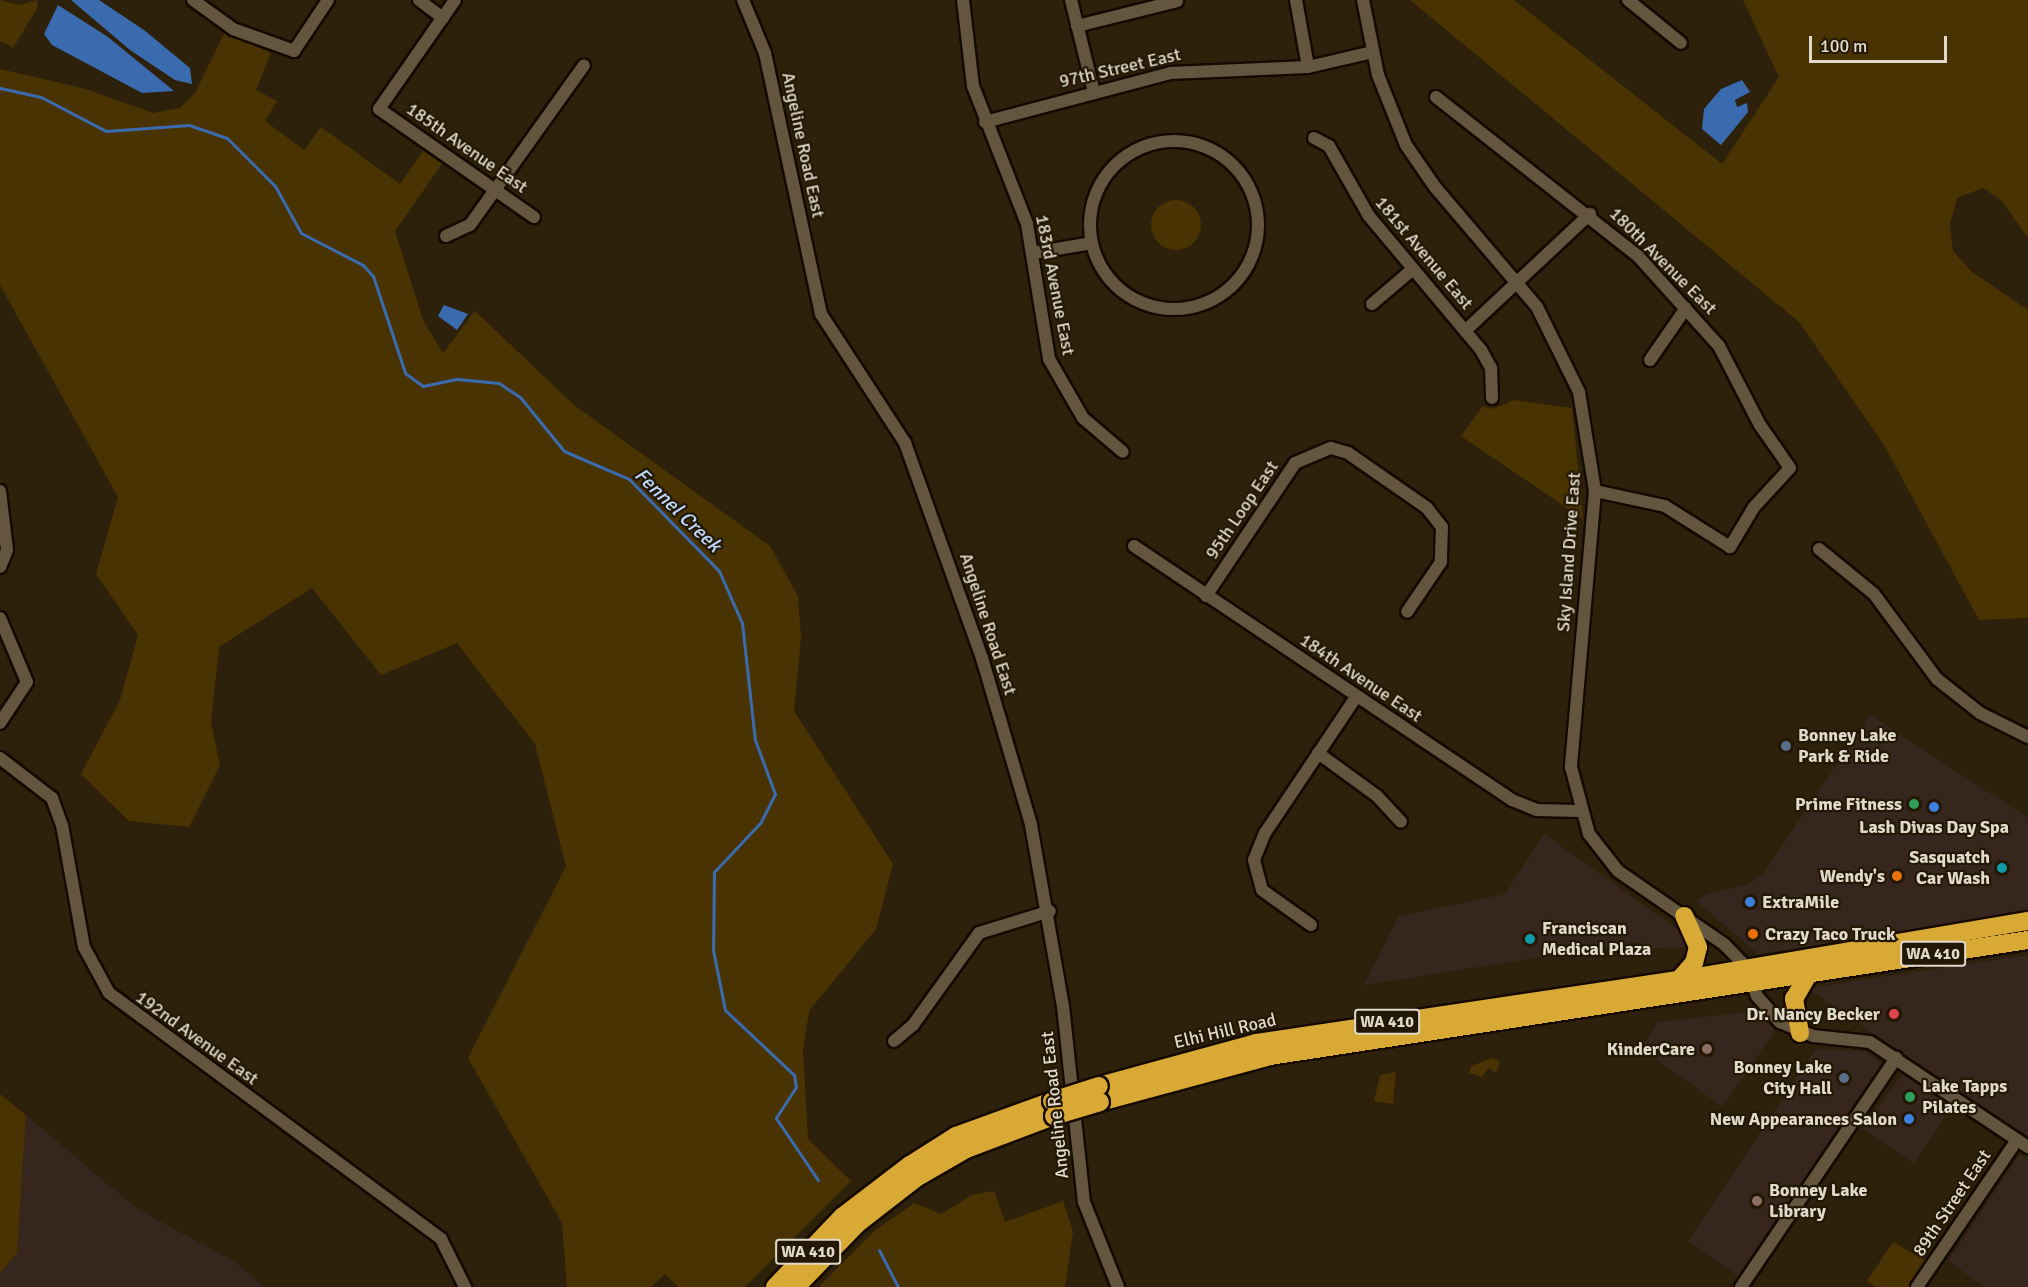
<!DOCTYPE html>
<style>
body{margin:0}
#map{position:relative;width:2028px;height:1287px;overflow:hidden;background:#2d210b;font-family:Signika,sans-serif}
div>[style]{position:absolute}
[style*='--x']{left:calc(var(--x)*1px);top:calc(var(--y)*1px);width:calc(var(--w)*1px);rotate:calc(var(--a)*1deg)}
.commercial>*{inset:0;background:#37261d}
.green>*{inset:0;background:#4a3302}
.round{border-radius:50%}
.water>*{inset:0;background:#3a6baf}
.stream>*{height:3px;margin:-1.5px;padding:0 1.5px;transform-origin:1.5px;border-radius:1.5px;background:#3a6baf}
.roads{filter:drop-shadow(2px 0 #150a00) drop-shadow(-2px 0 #150a00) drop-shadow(0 2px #150a00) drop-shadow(0 -2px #150a00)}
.minor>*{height:12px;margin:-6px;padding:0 6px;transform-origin:6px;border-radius:6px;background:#63553e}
.minor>.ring{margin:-6px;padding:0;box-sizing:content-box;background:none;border:12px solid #63553e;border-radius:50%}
.highway>*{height:18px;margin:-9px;padding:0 9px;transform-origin:9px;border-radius:9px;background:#d9a936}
.bridges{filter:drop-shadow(2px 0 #150a00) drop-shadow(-2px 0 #150a00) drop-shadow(0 2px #150a00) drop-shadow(0 -2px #150a00)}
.highway-bridge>*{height:18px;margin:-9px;padding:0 9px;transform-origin:9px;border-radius:9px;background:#d9a936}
.dots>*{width:16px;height:16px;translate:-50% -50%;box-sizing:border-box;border:3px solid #231803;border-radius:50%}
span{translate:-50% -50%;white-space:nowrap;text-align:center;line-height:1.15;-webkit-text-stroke:4.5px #231803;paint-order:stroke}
.shield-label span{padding:2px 4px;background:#231803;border:2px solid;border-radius:4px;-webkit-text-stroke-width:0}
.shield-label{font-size:16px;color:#e1d9cc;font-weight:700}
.street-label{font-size:18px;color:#e1d9cc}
.poi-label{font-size:18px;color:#e1d9cc;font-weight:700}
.left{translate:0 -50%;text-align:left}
.right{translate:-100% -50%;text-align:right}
.water-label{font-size:20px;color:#bdd8fe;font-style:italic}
.scale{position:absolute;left:1809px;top:36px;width:138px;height:27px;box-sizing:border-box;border:3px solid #e1d9cc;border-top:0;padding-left:8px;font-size:18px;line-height:21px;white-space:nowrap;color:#e1d9cc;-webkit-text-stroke:4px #231803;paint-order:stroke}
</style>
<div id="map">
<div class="commercial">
<div style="clip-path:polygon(1870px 715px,2028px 818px,2028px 912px,1758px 954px,1696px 901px,1708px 893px,1748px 885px,1763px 874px)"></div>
<div style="clip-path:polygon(1544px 834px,1680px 931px,1687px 947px,1639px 949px,1638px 942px,1364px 985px,1399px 916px,1505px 894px)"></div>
<div style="clip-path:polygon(2028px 955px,2028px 1139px,1807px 988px)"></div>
<div style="clip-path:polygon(1748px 1012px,1776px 1029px,1723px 1107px,1641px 1049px,1658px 1022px)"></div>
<div style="clip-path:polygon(1816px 1049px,1868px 1052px,1881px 1065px,1738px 1276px,1688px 1241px)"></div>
<div style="clip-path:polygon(1904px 1072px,1953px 1105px,1914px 1163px,1862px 1129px)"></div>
<div style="clip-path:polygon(26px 1115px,137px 1209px,237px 1263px,263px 1287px,0 1287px,0 1273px,17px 1253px)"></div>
<div style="clip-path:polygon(2020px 1154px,2028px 1159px,2028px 1287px,1985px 1287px,1948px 1261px)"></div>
</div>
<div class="green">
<div style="clip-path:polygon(0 0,19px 5px,37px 0,38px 7px,13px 48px,0 41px)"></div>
<div style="clip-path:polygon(1410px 0,1514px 0,1722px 164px,1779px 77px,1743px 0,2028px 0,2028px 238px,2001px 200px,1983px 188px,1957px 198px,1950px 224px,1953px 251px,1972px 272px,2028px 310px,2028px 618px,1979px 620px,1884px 445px,1799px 322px)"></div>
<div style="clip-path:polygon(225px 32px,271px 53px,256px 90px,277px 101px,265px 121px,304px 150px,321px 127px,400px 184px,425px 148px,444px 161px,395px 231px,423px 320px,443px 353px,475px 311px,574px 405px,770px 546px,798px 596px,801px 637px,794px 711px,893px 864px,876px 929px,809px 1011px,803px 1050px,808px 1139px,851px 1181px,745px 1287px,678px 1287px,665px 1274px,651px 1287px,567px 1287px,562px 1223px,468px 1058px,566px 866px,535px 744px,457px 643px,381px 675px,312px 588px,219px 647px,211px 723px,220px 765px,189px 827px,129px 821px,81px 774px,120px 700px,138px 635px,96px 574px,118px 497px,0 285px,0 69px,86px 89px,153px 113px,180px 108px,195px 93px)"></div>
<div class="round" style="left:1151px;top:200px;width:50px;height:50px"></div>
<div style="clip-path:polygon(1514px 400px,1572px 408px,1583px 519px,1461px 436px,1483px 406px,1493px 409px)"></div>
<div style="clip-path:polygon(1493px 1058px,1500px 1062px,1496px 1073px,1489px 1068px,1482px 1077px,1469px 1073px,1471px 1066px)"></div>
<div style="clip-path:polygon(1396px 1072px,1393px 1104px,1374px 1101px,1380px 1075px)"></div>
<div style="clip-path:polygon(0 1094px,26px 1115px,17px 1253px,0 1273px)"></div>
<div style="clip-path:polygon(994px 1191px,1005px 1222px,1063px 1201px,1073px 1232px,1065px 1287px,819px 1287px,873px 1232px,914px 1203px,941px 1214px,972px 1195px)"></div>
<div style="clip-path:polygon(1893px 1242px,1926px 1261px,1909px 1287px,1876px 1287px,1867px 1281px)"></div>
</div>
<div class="water">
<div style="clip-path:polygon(71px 0,99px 0,144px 30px,190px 68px,192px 84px,175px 80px,130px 50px)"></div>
<div style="clip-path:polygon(58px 5px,108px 37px,174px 91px,142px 93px,52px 45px,44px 34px)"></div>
<div style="clip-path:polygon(1742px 80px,1750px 92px,1735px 100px,1737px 107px,1747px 103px,1748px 112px,1721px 145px,1702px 129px,1704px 109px,1721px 89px)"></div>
<div style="clip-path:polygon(444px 305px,468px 314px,457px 330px,438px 316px)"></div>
</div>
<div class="stream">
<div style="--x:0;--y:88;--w:42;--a:12.4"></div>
<div style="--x:41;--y:97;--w:73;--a:27.6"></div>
<div style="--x:106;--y:131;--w:83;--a:-4.1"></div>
<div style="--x:189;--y:125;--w:40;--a:18.9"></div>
<div style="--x:227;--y:138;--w:68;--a:45"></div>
<div style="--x:275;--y:186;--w:54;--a:61"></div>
<div style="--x:301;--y:233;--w:70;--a:27.3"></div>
<div style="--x:363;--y:265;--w:15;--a:48"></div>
<div style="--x:373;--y:276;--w:102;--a:71.7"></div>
<div style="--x:405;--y:373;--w:22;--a:36"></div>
<div style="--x:423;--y:386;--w:35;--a:-12"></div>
<div style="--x:457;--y:379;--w:42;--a:5.4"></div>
<div style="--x:499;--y:383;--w:25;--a:34"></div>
<div style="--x:520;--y:397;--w:70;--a:50.8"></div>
<div style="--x:564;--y:451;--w:71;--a:23.3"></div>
<div style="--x:629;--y:479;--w:129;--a:45.6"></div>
<div style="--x:719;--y:571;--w:57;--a:66.1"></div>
<div style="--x:742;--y:623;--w:118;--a:83.7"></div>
<div style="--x:755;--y:740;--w:58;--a:69.7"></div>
<div style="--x:775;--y:794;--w:31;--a:117"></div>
<div style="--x:761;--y:822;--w:69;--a:133.2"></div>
<div style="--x:714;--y:872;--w:78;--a:90.7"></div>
<div style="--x:713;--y:950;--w:61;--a:78.7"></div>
<div style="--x:725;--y:1010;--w:95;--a:43.3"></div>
<div style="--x:794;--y:1075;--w:12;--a:81"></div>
<div style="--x:796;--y:1087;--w:37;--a:123"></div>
<div style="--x:776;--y:1118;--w:75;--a:55.9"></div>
<div style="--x:879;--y:1250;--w:42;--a:62.8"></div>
</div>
<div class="roads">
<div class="minor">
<div style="--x:193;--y:0;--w:49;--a:35.9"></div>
<div style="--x:233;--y:29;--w:65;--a:19.8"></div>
<div style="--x:294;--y:51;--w:61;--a:-56.3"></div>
<div style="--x:419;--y:0;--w:30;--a:37"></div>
<div style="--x:455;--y:0;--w:133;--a:124.9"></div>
<div style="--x:379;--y:109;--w:189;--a:34.9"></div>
<div style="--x:743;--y:0;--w:57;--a:67.5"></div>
<div style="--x:765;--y:53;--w:267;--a:77.9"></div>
<div style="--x:821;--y:314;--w:154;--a:56.9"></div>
<div style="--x:905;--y:443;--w:228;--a:70.3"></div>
<div style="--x:982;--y:658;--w:174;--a:73.6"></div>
<div style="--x:1031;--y:825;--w:184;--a:80"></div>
<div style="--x:1063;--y:1006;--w:197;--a:83.9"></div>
<div style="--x:1084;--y:1202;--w:92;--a:68.2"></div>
<div style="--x:963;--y:0;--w:87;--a:83.4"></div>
<div style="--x:973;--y:86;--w:148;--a:68.6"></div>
<div style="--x:1027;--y:224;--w:137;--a:80.7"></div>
<div style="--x:1049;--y:359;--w:68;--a:60"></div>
<div style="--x:1083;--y:418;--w:52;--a:40.4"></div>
<div style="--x:1071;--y:0;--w:95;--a:76"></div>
<div style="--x:1296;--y:0;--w:68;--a:79.8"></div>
<div style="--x:1363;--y:0;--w:76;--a:78.7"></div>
<div style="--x:1378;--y:75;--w:75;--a:68.2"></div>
<div style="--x:1406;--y:145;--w:51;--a:55.4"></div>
<div style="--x:1435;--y:187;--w:157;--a:49.6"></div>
<div style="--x:1537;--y:307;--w:95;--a:63.7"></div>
<div style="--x:1579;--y:392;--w:100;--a:80.8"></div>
<div style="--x:1595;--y:491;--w:277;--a:95"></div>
<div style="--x:1571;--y:767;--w:69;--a:75"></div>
<div style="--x:1589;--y:834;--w:47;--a:51.9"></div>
<div style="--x:1618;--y:871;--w:129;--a:34.6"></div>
<div style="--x:1724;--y:944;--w:35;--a:46"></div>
<div style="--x:1748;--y:969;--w:28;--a:72"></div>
<div style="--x:1757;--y:996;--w:35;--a:49"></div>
<div style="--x:1780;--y:1022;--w:36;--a:23"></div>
<div style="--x:1813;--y:1036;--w:57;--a:6"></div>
<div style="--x:1870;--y:1042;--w:190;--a:33.6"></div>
<div style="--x:1628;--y:0;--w:68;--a:39.1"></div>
<div style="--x:1077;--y:26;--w:103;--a:-14"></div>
<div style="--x:1436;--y:97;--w:257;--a:38.2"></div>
<div style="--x:1638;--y:256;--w:121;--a:48"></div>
<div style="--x:1719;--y:346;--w:89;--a:62.6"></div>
<div style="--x:1760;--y:425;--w:52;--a:55.1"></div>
<div style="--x:1790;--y:468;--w:53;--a:132.7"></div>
<div style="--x:1754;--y:507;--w:47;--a:121"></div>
<div style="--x:1730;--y:547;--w:77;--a:-147.8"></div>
<div style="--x:1665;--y:506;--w:72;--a:-167.9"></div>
<div style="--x:985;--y:122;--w:191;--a:-14.8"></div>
<div style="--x:1170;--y:73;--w:138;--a:-2.5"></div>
<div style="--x:1308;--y:67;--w:67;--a:-13"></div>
<div style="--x:1314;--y:138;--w:17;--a:28"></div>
<div style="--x:1329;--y:146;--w:81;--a:60.3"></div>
<div style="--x:1369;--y:216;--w:175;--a:50.1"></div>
<div style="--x:1481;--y:350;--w:21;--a:61"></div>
<div style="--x:1491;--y:368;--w:30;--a:88"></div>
<div class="ring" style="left:1090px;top:141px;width:156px;height:156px"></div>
<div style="--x:446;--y:236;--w:26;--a:-25"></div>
<div style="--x:470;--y:225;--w:196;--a:-54.5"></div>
<div style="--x:1033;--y:253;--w:60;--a:-9.6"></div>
<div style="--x:1372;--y:304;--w:54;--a:-40.5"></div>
<div style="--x:1466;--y:330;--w:170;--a:-43.1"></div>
<div style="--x:1650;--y:360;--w:63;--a:-55.3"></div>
<div style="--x:0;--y:491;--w:59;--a:83.2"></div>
<div style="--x:7;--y:550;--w:18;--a:112"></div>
<div style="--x:1134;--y:546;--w:455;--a:33.9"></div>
<div style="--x:1512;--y:800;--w:27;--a:22"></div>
<div style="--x:1537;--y:810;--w:42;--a:1.4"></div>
<div style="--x:1819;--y:549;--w:71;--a:39.3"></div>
<div style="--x:1874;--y:594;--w:106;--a:53.5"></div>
<div style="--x:1937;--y:679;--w:55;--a:38.3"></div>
<div style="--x:1980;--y:713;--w:54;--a:26.6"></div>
<div style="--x:1206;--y:596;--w:160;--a:-56.2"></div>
<div style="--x:1295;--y:463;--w:39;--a:-23"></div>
<div style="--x:1331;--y:448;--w:18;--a:16"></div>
<div style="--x:1348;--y:453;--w:96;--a:34.8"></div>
<div style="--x:1427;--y:508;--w:24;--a:52"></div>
<div style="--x:1442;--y:527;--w:35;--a:92"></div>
<div style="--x:1441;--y:562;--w:60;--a:124.2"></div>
<div style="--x:0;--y:618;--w:69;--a:67.1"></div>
<div style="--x:27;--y:682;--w:49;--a:123.4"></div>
<div style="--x:1318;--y:753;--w:73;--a:36.1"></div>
<div style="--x:1377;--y:796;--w:35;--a:47"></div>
<div style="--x:0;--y:758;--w:66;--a:37.6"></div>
<div style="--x:52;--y:798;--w:29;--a:70"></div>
<div style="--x:62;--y:825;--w:124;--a:79.8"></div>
<div style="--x:84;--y:947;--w:52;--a:61.5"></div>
<div style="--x:109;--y:993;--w:413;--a:36.5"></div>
<div style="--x:441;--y:1239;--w:54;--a:63.4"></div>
<div style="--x:1311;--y:925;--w:60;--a:-144.5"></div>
<div style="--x:1262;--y:890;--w:31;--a:-105"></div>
<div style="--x:1254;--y:860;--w:29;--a:-68"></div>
<div style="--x:1265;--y:833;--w:164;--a:-56.2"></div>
<div style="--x:894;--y:1041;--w:25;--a:-40"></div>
<div style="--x:913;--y:1025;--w:113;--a:-54.3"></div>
<div style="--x:979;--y:933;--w:74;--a:-17.2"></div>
<div style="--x:1741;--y:1287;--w:277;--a:-55.9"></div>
<div style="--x:1917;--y:1287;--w:178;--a:-55.8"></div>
</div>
<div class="highway">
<div style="--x:1679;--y:980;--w:23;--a:-49"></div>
<div style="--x:1694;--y:963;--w:16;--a:-76"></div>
<div style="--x:1698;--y:947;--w:34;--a:-114"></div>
<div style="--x:1800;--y:1033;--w:35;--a:-100"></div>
<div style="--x:1794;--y:999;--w:30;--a:-60"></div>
<div style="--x:1099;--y:1086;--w:163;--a:-15.3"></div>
<div style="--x:1256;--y:1043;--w:428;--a:-8.5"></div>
<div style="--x:1679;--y:980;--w:354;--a:-9.6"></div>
<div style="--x:1100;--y:1102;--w:176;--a:-15.1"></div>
<div style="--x:1270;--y:1056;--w:767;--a:-8.7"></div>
<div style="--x:775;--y:1287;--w:97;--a:-46.3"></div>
<div style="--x:842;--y:1217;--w:86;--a:-37.4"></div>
<div style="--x:910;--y:1165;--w:54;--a:-32.2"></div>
<div style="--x:956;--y:1136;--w:102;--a:-20"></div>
<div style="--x:796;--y:1287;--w:88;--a:-45.9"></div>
<div style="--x:857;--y:1224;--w:75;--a:-37.9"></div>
<div style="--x:916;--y:1178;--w:58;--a:-30.1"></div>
<div style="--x:966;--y:1149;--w:94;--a:-20.6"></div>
</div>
</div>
<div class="bridges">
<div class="highway-bridge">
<div style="--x:1052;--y:1101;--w:49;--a:-17.7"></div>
<div style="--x:1054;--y:1116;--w:48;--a:-16.9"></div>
</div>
</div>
<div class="dots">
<div style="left:1786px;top:746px;background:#5c6f8a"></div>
<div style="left:1914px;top:804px;background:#2e9e5b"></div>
<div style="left:1934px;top:807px;background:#3f7fe0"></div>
<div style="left:2002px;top:868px;background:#0f9aa8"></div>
<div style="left:1897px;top:876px;background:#e8710a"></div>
<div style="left:1750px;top:902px;background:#3f7fe0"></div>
<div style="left:1753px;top:934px;background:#e8710a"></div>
<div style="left:1530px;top:939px;background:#0f9aa8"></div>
<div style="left:1894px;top:1014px;background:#e0444e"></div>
<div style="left:1707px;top:1049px;background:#8d6e63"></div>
<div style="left:1844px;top:1078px;background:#5c6f8a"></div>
<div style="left:1910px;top:1097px;background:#2e9e5b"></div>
<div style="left:1909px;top:1119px;background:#3f7fe0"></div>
<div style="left:1757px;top:1201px;background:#8d6e63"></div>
</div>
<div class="shield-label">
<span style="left:1933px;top:954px">WA 410</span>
<span style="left:1387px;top:1022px">WA 410</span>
<span style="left:808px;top:1252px">WA 410</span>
</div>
<div class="street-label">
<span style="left:1120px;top:68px;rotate:-13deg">97th Street East</span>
<span style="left:803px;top:145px;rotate:78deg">Angeline Road East</span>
<span style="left:467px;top:148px;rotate:35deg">185th Avenue East</span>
<span style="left:1424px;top:253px;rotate:50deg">181st Avenue East</span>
<span style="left:1663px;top:261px;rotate:45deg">180th Avenue East</span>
<span style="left:1055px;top:285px;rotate:79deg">183rd Avenue East</span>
<span style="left:1242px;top:510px;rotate:-56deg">95th Loop East</span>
<span style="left:1569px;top:552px;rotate:-86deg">Sky Island Drive East</span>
<span style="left:988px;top:624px;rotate:72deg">Angeline Road East</span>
<span style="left:1361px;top:678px;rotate:34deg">184th Avenue East</span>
<span style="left:1225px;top:1031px;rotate:-13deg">Elhi Hill Road</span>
<span style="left:197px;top:1038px;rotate:36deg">192nd Avenue East</span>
<span style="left:1055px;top:1105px;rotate:-96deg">Angeline Road East</span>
<span style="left:1952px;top:1203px;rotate:-56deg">89th Street East</span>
</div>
<div class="poi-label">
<span class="left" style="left:1798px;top:746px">Bonney Lake<br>Park &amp; Ride</span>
<span class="right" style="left:1902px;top:804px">Prime Fitness</span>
<span style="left:1934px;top:827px">Lash Divas Day Spa</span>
<span class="right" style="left:1990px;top:868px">Sasquatch<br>Car Wash</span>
<span class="right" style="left:1885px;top:876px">Wendy's</span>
<span class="left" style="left:1762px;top:902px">ExtraMile</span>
<span class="left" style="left:1542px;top:939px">Franciscan<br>Medical Plaza</span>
<span class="left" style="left:1765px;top:934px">Crazy Taco Truck</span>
<span class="right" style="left:1880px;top:1014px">Dr. Nancy Becker</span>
<span class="right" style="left:1695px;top:1049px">KinderCare</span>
<span class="right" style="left:1832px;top:1078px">Bonney Lake<br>City Hall</span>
<span class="left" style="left:1922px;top:1097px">Lake Tapps<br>Pilates</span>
<span class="right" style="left:1897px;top:1119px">New Appearances Salon</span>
<span class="left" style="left:1769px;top:1201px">Bonney Lake<br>Library</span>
</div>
<div class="water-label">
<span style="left:678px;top:510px;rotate:44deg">Fennel Creek</span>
</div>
<div class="scale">100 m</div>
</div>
